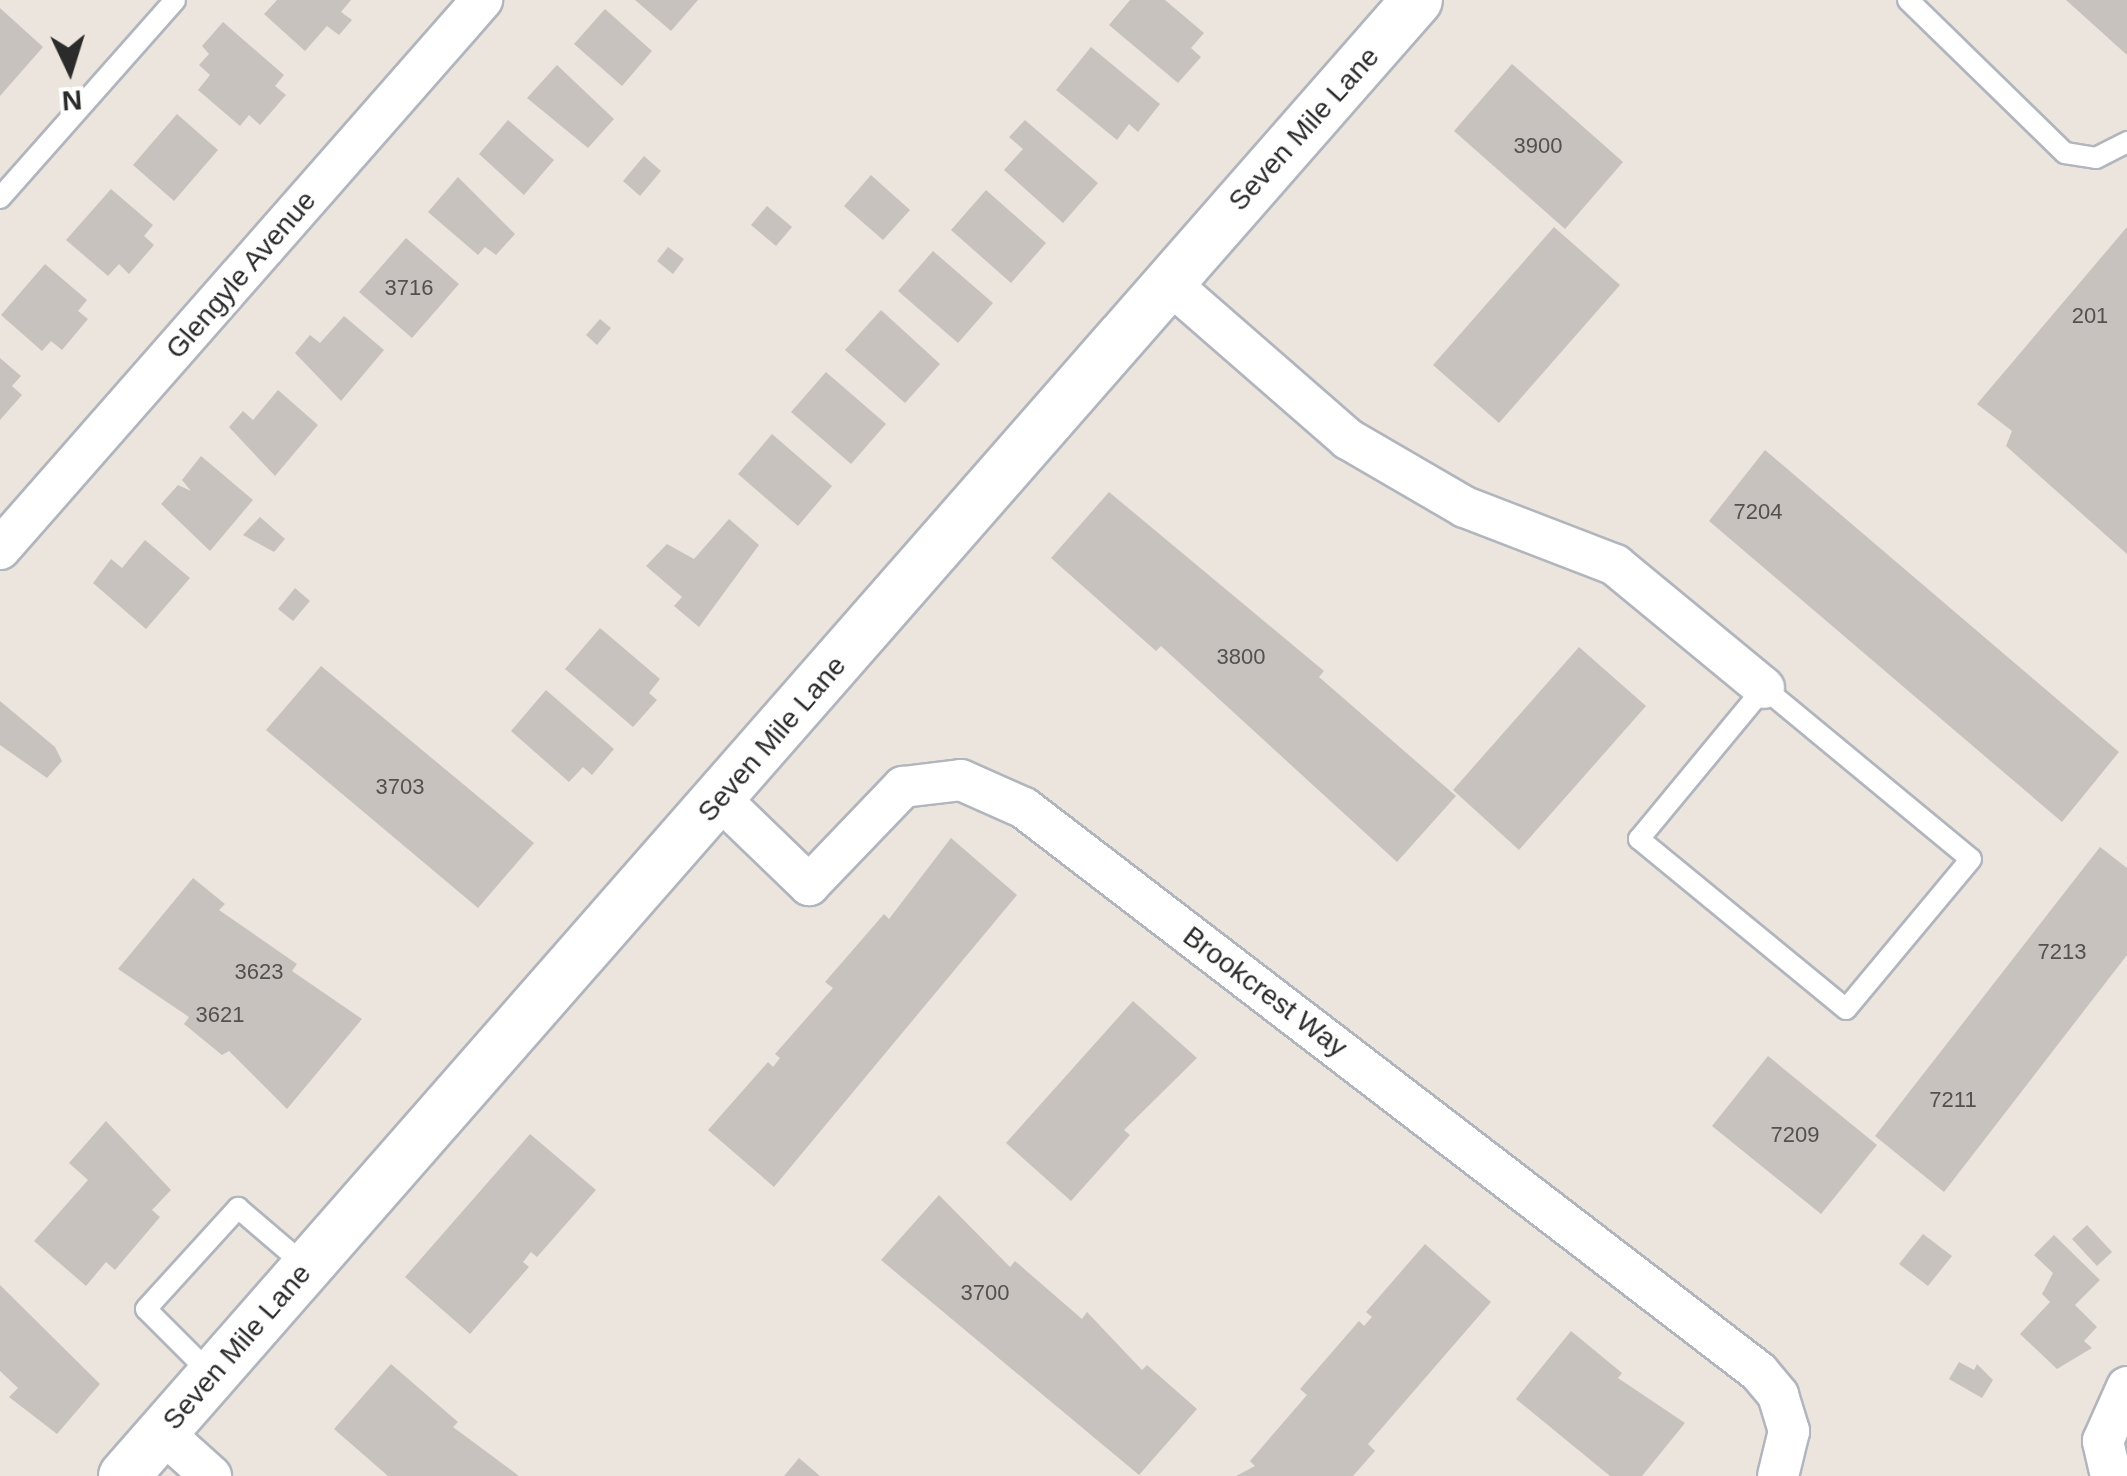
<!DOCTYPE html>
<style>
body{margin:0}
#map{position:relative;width:2127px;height:1476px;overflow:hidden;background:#ece5de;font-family:Arial,sans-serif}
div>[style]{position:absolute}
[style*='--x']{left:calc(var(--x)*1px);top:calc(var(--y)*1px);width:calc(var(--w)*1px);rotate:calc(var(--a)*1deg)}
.building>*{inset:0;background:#c7c2bd}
.roads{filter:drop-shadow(2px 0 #b1b5bd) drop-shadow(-2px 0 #b1b5bd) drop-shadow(0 2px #b1b5bd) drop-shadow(0 -2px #b1b5bd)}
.service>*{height:20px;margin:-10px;padding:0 10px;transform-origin:10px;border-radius:10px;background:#fff}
.minor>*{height:40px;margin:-20px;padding:0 20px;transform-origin:20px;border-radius:20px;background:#fff}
.tertiary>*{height:50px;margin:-25px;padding:0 25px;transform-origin:25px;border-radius:25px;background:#fff}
span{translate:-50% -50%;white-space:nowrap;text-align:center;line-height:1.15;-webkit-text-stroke:9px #fff;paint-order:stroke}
.number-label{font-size:22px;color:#525150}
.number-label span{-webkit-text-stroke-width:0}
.street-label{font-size:28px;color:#2b2b2b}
.north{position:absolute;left:20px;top:20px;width:100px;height:100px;-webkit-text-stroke:8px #fff;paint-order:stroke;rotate:176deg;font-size:28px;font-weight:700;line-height:40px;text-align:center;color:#2b2b2b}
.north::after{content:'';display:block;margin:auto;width:35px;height:45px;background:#2b2b2b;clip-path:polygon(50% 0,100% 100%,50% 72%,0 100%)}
</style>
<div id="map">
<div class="building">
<div style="clip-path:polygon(277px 0,351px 0,341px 12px,352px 20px,339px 35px,327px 26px,305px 51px,264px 14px)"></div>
<div style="clip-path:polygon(635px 0,698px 0,671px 31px)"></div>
<div style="clip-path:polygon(1130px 0,1165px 0,1204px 33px,1191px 48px,1201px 57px,1178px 83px,1109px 25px)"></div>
<div style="clip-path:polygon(2066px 0,2127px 0,2127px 55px)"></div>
<div style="clip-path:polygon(0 8px,43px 47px,0 96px)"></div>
<div style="clip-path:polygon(605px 9px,652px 51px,622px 86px,574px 44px)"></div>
<div style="clip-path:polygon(223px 22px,284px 75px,275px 86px,286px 95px,260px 125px,249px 115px,240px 126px,198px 90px,210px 75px,199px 65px,209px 54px,202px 46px)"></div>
<div style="clip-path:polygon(1091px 47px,1160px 104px,1138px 132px,1129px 124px,1117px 140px,1056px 90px)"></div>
<div style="clip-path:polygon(1512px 64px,1623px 162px,1565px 229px,1454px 131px)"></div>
<div style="clip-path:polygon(557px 65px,614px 119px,588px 148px,527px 98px)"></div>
<div style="clip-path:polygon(177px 114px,218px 150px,174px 201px,133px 165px)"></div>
<div style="clip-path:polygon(508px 120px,554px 160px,524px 195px,479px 154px)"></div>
<div style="clip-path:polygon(1025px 120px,1098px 183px,1063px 223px,1004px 170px,1023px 149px,1009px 137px)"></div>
<div style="clip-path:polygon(644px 156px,661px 171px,640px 196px,623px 181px)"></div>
<div style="clip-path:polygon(871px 175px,910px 210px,883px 240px,844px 206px)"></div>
<div style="clip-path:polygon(458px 177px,515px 234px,496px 255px,485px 247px,478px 255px,428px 212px)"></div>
<div style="clip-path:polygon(111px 189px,153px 225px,144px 236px,154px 245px,129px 274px,119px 264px,108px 276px,66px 240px)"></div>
<div style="clip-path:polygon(986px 190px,1046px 243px,1011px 283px,951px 230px)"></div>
<div style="clip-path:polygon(767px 206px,792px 227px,776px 246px,751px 225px)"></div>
<div style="clip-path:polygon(1554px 227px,1620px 285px,1499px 423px,1433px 365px)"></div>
<div style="clip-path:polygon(2127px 227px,2127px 554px,2006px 446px,2012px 431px,1977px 404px)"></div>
<div style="clip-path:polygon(406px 238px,459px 284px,412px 338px,359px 292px)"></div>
<div style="clip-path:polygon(668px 247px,684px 259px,673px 274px,657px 261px)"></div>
<div style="clip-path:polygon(933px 251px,993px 303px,958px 343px,898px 291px)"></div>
<div style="clip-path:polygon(45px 264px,87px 300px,78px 311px,88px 319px,62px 350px,51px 341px,42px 351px,1px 315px)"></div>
<div style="clip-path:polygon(881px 310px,940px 364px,905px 403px,845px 350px)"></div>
<div style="clip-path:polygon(344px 316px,384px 350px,341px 401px,295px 353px,310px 335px,320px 343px)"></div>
<div style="clip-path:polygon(600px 319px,611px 328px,597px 345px,586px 335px)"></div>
<div style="clip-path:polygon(0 358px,21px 376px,12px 386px,22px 395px,0 420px)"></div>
<div style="clip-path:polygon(826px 372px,886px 424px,851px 464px,791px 412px)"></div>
<div style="clip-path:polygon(278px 390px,318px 425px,275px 476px,229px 427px,243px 411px,253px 420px)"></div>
<div style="clip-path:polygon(772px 434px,832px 486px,798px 526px,738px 474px)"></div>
<div style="clip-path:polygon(1765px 450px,2119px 752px,2062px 822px,1709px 521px)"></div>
<div style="clip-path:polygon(201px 456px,253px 500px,210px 551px,161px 504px,178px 485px,191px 491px,182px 480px)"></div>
<div style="clip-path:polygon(1109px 492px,1324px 671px,1319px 677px,1456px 796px,1397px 862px,1161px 646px,1156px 651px,1051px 558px)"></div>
<div style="clip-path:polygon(260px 517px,285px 539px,274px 552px,243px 535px)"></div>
<div style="clip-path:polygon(729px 519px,759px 545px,699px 627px,674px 606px,682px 597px,646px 566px,667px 544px,694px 559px)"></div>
<div style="clip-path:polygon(145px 540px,190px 578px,146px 629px,93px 583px,111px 559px,122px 568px)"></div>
<div style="clip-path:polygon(295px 588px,310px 601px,293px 621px,278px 609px)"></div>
<div style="clip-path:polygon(600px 628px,660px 679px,649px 693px,657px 700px,633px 727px,565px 669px)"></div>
<div style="clip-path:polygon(1579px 647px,1646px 706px,1519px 850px,1453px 790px)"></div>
<div style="clip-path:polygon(321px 666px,534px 843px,478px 908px,266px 730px)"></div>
<div style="clip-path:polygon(546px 690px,614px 749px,592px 775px,583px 767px,569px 782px,511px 731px)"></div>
<div style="clip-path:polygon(0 701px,55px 747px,62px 761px,47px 778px,0 745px)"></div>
<div style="clip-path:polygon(951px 838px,1017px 895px,774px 1187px,708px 1130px,768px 1062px,773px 1067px,780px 1058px,775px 1054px,833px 988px,825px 982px,884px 914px,889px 919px)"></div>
<div style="clip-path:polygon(2100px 847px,2127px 868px,2127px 955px,1944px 1192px,1875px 1136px)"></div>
<div style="clip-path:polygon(193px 878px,225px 904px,219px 910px,297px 964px,292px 971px,362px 1019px,287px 1109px,229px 1051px,222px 1055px,184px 1024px,189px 1017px,118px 969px)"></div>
<div style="clip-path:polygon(1133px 1001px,1197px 1058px,1124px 1130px,1130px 1135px,1071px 1201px,1006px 1143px)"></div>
<div style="clip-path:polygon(1768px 1056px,1877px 1145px,1821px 1214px,1712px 1126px)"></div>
<div style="clip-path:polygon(106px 1121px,171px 1190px,152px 1210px,160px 1217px,115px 1270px,106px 1262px,86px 1286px,34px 1241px,88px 1180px,69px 1163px)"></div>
<div style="clip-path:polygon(530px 1134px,596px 1190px,537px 1257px,531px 1252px,523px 1262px,529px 1267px,470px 1334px,405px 1277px)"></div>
<div style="clip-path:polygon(939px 1195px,1010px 1267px,1015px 1261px,1082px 1319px,1087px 1312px,1142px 1370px,1147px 1365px,1197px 1409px,1139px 1475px,881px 1260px)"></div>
<div style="clip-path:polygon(2087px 1225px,2112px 1252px,2097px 1266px,2072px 1239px)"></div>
<div style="clip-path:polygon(1923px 1234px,1952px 1256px,1928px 1286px,1899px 1264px)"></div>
<div style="clip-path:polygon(2054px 1235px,2100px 1280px,2075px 1305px,2097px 1327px,2084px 1341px,2092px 1348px,2057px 1369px,2020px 1334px,2050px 1302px,2042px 1294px,2053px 1273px,2034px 1255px)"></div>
<div style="clip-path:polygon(1425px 1244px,1491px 1302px,1368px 1444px,1375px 1451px,1353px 1476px,1236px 1476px,1255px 1466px,1250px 1461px,1307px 1395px,1300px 1389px,1359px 1321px,1364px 1326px,1372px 1317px,1366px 1312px)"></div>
<div style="clip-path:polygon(0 1285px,100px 1384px,57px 1434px,9px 1397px,18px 1388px,0 1371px)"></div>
<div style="clip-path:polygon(1571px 1331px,1622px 1373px,1618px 1378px,1685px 1423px,1642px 1476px,1610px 1476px,1516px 1399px)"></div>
<div style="clip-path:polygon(1959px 1362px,1974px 1370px,1977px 1364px,1993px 1380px,1982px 1398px,1949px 1379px)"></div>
<div style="clip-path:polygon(391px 1364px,458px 1422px,453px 1427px,519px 1476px,388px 1476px,334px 1429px)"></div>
<div style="clip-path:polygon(799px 1458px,820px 1476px,784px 1476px)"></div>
</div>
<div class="roads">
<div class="service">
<div style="--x:1908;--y:0;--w:219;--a:44.3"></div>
<div style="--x:2065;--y:153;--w:31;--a:9"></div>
<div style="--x:2096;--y:158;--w:35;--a:-27"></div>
<div style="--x:0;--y:198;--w:264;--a:-48.5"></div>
<div style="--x:1764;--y:688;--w:268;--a:39.6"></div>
<div style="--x:1971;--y:859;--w:195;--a:129.8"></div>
<div style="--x:1846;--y:1009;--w:268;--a:-140.6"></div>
<div style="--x:1639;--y:839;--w:196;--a:-50.4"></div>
<div style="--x:212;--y:1375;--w:93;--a:-135"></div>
<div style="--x:146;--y:1309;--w:137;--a:-47.7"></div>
<div style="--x:238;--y:1208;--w:89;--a:40.5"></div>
</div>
<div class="minor">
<div style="--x:1168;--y:282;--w:239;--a:41.1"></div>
<div style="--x:1348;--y:439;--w:135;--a:30.2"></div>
<div style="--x:1465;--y:507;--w:161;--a:21.1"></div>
<div style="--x:1615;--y:565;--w:193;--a:39.5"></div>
<div style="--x:0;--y:549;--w:731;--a:-48.72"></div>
<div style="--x:720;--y:799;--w:124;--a:44"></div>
<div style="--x:809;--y:885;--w:136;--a:-46.2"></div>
<div style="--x:903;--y:787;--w:58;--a:-6.9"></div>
<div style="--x:961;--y:780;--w:69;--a:24"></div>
<div style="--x:1024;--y:808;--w:926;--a:37.5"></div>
<div style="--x:1759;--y:1372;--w:30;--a:50"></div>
<div style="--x:1778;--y:1395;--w:38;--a:73"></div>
<div style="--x:1789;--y:1431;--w:46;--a:103.7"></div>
<div style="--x:162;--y:1432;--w:66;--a:41.9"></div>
<div style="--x:2111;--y:1476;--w:36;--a:-103"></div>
<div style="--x:2103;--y:1441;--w:59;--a:-66"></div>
</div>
<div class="tertiary">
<div style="--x:124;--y:1476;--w:1962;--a:-48.78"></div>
</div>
</div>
<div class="number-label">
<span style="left:1538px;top:146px">3900</span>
<span style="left:409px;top:288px">3716</span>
<span style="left:2090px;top:316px">201</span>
<span style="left:1758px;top:512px">7204</span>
<span style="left:1241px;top:657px">3800</span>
<span style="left:400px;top:787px">3703</span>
<span style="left:2062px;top:952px">7213</span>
<span style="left:259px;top:972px">3623</span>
<span style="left:220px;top:1015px">3621</span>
<span style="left:1953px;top:1100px">7211</span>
<span style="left:1795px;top:1135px">7209</span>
<span style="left:985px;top:1293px">3700</span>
</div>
<div class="street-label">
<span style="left:1304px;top:129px;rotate:-48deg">Seven Mile Lane</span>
<span style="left:241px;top:275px;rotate:-49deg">Glengyle Avenue</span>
<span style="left:772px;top:739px;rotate:-49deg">Seven Mile Lane</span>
<span style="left:1265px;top:992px;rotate:37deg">Brookcrest Way</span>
<span style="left:237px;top:1347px;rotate:-49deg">Seven Mile Lane</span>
</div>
<div class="north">N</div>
</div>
